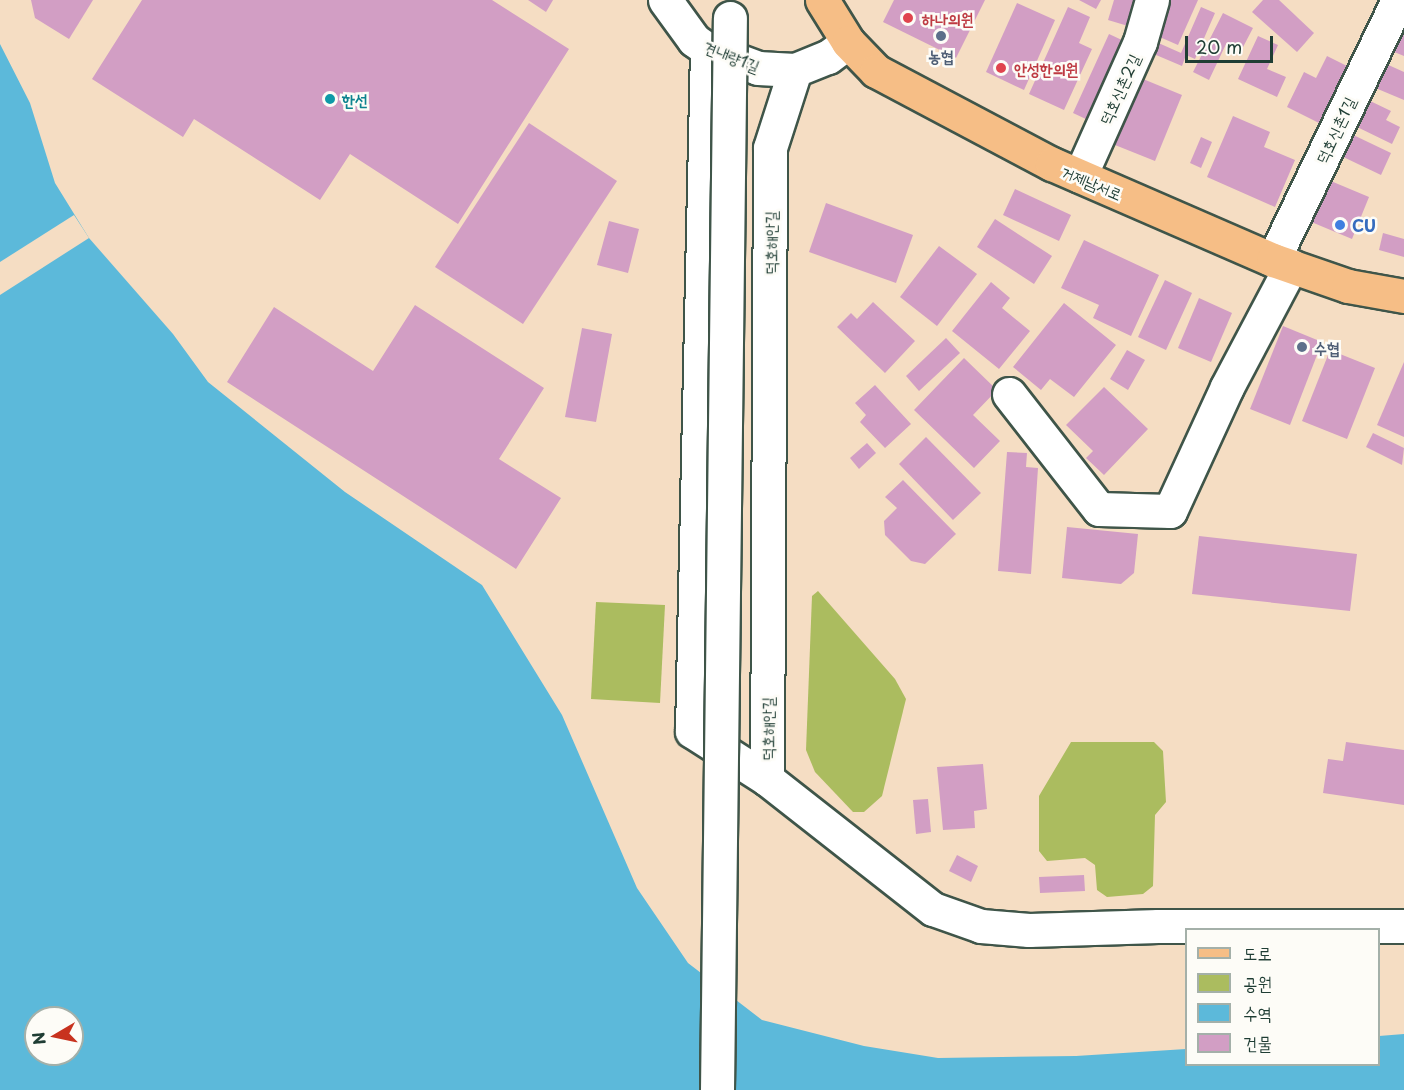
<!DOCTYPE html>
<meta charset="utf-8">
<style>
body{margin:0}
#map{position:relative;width:1404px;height:1090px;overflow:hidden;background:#f5ddc3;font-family:"Playpen Sans","Poor Story",sans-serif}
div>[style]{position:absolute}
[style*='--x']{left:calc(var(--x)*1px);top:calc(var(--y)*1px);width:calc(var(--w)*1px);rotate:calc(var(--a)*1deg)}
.green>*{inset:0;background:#abbc5f}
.water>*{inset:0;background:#5cb9da}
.pier>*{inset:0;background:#f5ddc3}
.building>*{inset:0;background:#d29ec4}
.roads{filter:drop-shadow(2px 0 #3f5549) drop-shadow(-2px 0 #3f5549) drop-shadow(0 2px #3f5549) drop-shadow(0 -2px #3f5549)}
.minor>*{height:33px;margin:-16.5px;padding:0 16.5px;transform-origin:16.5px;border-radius:16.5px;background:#fff}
.major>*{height:33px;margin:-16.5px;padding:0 16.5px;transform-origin:16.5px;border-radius:16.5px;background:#f6be86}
.bridges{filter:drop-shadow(2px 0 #3f5549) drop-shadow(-2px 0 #3f5549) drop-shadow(0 2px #3f5549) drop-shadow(0 -2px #3f5549)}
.minor-bridge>*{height:33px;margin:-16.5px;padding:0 16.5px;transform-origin:16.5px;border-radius:16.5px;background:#fff}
.dots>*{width:16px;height:16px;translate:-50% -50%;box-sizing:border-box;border:3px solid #fdfcf7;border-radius:50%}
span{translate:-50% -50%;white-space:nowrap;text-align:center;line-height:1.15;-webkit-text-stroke:5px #fdfcf7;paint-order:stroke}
.health-label{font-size:16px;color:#be3a42;font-weight:700}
.left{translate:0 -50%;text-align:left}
.service-label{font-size:16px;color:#4e5e75;font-weight:700}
.street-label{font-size:16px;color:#1f3d34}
.culture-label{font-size:16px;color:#0d838f;font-weight:700}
.shop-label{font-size:16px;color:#366cbe;font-weight:700}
.legend{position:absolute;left:1185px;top:928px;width:195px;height:138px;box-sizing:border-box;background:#fdfcf7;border:2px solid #a4b0a9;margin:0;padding:8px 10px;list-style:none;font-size:18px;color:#1f3d34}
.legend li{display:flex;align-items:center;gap:12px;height:30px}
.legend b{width:30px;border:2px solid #a4b0a9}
.north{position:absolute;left:24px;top:1006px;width:60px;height:60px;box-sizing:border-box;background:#fdfcf7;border:2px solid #a4b0a9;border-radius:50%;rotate:261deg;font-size:16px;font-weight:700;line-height:24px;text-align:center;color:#1f3d34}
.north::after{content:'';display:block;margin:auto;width:21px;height:27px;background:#c8321e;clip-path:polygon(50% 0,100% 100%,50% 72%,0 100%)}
.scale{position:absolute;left:1185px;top:36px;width:88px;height:27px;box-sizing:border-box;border:3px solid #1f3d34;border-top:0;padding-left:8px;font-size:18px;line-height:21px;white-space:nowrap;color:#1f3d34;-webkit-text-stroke:4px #fdfcf7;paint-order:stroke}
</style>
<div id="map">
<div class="green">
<div style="clip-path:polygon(818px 591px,895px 679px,906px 699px,882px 796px,864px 812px,853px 812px,815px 772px,806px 750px,812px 596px)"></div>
<div style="clip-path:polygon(596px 602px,665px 605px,660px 703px,591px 699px)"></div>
<div style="clip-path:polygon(1071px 742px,1154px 742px,1163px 751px,1166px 802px,1155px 815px,1153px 886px,1143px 894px,1107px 897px,1097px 890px,1095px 865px,1085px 858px,1047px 861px,1039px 851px,1039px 796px)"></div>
</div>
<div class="water">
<div style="clip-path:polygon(evenodd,0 44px,30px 103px,55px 183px,89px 238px,173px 334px,208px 382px,345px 492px,482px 585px,562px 715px,637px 888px,688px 963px,762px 1020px,864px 1046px,938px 1058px,1076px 1056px,1186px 1049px,1186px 1064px,1378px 1064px,1379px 1036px,1404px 1034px,1404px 1090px,0 1090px,0 44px,36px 1018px,72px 1018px,72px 1054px,36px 1054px,36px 1018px)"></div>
</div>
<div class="pier">
<div style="clip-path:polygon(74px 215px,89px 238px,0 295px,0 262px)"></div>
</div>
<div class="building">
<div style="clip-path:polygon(31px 0,93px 0,69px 39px,35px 18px)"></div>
<div style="clip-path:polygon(142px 0,492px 0,569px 49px,458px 224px,350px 154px,320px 200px,194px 119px,183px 137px,92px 79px)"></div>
<div style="clip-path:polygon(528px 0,553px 0,546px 12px)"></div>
<div style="clip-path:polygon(894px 0,985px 0,956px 58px,883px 22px)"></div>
<div style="clip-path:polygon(1079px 0,1101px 0,1096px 9px)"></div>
<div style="clip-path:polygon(1114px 0,1135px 0,1128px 26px,1108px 20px)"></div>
<div style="clip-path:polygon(1170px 0,1198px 0,1178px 45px,1155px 35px)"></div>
<div style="clip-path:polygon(1263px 0,1279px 0,1314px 33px,1297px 52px,1252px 12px)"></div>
<div style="clip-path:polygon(1017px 3px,1055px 20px,1024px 90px,986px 72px)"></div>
<div style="clip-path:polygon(1068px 7px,1090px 17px,1079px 43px,1092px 49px,1064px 110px,1029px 94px)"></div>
<div style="clip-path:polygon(1201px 7px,1215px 13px,1195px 59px,1186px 55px,1182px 66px,1149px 52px,1154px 41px,1181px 53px)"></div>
<div style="clip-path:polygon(1404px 12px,1404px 56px,1387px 49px)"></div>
<div style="clip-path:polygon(1223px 13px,1253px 28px,1242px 49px,1227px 42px,1209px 80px,1193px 72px)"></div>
<div style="clip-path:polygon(1109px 34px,1124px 41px,1088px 120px,1073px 113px)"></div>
<div style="clip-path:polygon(1258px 36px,1278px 45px,1267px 69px,1286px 77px,1277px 97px,1238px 79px)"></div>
<div style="clip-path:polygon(1327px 56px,1351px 68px,1323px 125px,1287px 107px,1304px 72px,1316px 78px)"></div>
<div style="clip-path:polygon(1384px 63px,1404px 72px,1404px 100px,1373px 87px)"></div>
<div style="clip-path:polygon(1143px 79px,1182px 95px,1155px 161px,1115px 145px)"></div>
<div style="clip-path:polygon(1366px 99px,1391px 111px,1386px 120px,1400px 127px,1392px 144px,1353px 125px)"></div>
<div style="clip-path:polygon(1233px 116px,1270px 132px,1264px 147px,1295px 160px,1275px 207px,1207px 177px)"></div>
<div style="clip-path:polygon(529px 123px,617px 181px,523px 324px,435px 267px)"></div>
<div style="clip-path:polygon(1347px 132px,1391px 153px,1381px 175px,1337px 154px)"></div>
<div style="clip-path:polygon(1201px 137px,1212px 142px,1201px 168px,1190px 163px)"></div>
<div style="clip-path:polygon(1326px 179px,1369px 197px,1352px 239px,1309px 221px)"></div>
<div style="clip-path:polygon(1015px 189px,1071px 215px,1059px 241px,1003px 215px)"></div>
<div style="clip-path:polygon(826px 203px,913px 235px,896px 283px,809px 252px)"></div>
<div style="clip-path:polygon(995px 219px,1052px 256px,1034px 284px,977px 247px)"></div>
<div style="clip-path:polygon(609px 221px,639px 229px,628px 273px,597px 265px)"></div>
<div style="clip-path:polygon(1383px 233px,1404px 239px,1404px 257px,1379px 250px)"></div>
<div style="clip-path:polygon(1084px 240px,1159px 275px,1131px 336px,1093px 318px,1099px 305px,1061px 288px)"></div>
<div style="clip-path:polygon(939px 246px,977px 274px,937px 326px,900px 297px)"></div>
<div style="clip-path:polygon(1165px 280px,1192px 293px,1166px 350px,1138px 337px)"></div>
<div style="clip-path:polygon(991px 282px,1010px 298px,1002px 308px,1030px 331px,999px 369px,952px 331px)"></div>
<div style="clip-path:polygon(1199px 298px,1232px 313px,1211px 362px,1178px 348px)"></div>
<div style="clip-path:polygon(873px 302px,915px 341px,885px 373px,837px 327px,851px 313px,857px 319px)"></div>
<div style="clip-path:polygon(1064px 303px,1116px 345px,1074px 397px,1050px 379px,1041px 390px,1013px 367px)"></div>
<div style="clip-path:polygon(415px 305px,544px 388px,499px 459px,561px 498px,516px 569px,227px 382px,274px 307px,373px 371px)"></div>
<div style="clip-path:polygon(1283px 326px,1322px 342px,1290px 425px,1250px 409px)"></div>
<div style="clip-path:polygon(582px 328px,612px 334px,596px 422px,565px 417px)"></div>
<div style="clip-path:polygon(946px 338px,960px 353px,919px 391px,906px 376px)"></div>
<div style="clip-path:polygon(1127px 350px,1145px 360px,1128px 390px,1110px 379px)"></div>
<div style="clip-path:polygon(1330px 350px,1375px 368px,1347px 439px,1302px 421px)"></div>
<div style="clip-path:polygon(964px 358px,997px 390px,973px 415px,1000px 441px,974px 468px,914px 410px)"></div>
<div style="clip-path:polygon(1404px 362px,1404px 437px,1377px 425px)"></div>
<div style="clip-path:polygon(875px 385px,911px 424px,885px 448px,860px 422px,866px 415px,855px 403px)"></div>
<div style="clip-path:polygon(1104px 387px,1148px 429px,1104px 475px,1086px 458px,1093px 451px,1066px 425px)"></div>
<div style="clip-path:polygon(1373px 433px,1404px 448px,1402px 465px,1366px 447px)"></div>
<div style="clip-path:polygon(926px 437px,981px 493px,953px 520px,899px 464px)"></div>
<div style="clip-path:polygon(867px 443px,876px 453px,859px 469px,850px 458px)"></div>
<div style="clip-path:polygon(1007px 452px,1027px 453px,1026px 467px,1038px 468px,1031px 574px,998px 571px)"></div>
<div style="clip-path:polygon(903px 480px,956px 534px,925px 564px,911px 561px,885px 535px,884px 521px,897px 508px,885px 497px)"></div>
<div style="clip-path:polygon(1067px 527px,1138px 534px,1134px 573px,1121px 584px,1062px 578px)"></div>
<div style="clip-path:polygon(1199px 536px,1357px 554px,1350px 611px,1192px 594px)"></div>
<div style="clip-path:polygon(1346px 742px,1404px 750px,1404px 805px,1323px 793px,1328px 759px,1343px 761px)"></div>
<div style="clip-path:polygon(983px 764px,987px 809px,974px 811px,975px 828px,943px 830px,937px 767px)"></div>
<div style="clip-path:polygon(928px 799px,931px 832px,916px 834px,913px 800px)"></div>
<div style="clip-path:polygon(957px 855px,978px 866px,971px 882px,949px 871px)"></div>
<div style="clip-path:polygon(1084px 875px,1085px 891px,1040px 893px,1039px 877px)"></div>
</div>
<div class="roads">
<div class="minor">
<div style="--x:665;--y:0;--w:49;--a:54.1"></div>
<div style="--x:694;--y:40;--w:16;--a:35"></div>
<div style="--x:707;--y:49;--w:54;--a:20.4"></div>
<div style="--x:758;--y:68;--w:37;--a:3"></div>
<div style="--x:795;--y:70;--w:35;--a:-22"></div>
<div style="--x:828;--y:57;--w:25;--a:-37"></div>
<div style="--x:707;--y:49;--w:682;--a:91.26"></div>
<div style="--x:692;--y:731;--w:89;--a:32.6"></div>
<div style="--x:795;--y:70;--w:82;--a:107.8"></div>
<div style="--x:770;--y:148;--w:631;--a:90.27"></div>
<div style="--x:767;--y:779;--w:211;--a:38.1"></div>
<div style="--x:933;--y:909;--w:51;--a:19.5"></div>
<div style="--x:981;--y:926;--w:48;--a:4.8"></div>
<div style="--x:1029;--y:930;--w:129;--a:-1.8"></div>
<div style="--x:1158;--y:926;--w:246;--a:0"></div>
<div style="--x:1080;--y:176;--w:147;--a:-65.9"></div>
<div style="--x:1140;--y:42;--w:44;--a:-74.1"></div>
<div style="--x:1273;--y:260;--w:288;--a:-64.3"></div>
<div style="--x:1009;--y:394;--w:146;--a:52"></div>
<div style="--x:1099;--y:509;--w:71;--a:1.6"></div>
<div style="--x:1170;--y:511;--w:136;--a:-65.3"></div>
<div style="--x:1227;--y:387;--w:137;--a:-62.1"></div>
</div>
<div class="major">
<div style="--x:822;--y:0;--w:49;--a:58.2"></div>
<div style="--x:848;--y:42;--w:40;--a:46"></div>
<div style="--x:876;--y:71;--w:199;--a:27.9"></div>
<div style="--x:1052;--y:164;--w:241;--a:23.5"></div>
<div style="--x:1273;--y:260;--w:79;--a:19.1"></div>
<div style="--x:1348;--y:286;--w:57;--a:10.1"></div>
</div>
</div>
<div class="bridges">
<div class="minor-bridge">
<div style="--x:717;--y:1090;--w:1072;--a:-89.31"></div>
</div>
</div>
<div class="dots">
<div style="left:908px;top:18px;background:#e0444e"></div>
<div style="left:941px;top:36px;background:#5c6f8a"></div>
<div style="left:1001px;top:68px;background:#e0444e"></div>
<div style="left:330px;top:99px;background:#0f9aa8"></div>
<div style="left:1340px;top:225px;background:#3f7fe0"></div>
<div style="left:1302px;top:347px;background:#5c6f8a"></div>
</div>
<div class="health-label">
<span class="left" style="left:922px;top:18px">하나의원</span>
<span class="left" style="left:1014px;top:68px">안성한의원</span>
</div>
<div class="service-label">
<span style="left:941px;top:55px">농협</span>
<span class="left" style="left:1314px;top:347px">수협</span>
</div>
<div class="street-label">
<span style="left:732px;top:56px;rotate:21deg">견내량1길</span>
<span style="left:1119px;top:89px;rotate:-66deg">덕호신촌2길</span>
<span style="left:1335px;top:130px;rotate:-65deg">덕호신촌1길</span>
<span style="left:1092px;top:182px;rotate:23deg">거제남서로</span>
<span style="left:770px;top:243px;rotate:-90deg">덕호해안길</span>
<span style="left:767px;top:729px;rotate:-90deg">덕호해안길</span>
</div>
<div class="culture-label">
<span class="left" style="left:342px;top:99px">한선</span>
</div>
<div class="shop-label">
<span class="left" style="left:1352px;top:225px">CU</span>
</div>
<ul class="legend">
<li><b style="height:8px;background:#f6be86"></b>도로</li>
<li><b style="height:16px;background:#abbc5f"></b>공원</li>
<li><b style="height:16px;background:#5cb9da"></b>수역</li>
<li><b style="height:16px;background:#d29ec4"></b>건물</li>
</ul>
<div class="north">N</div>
<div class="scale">20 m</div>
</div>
